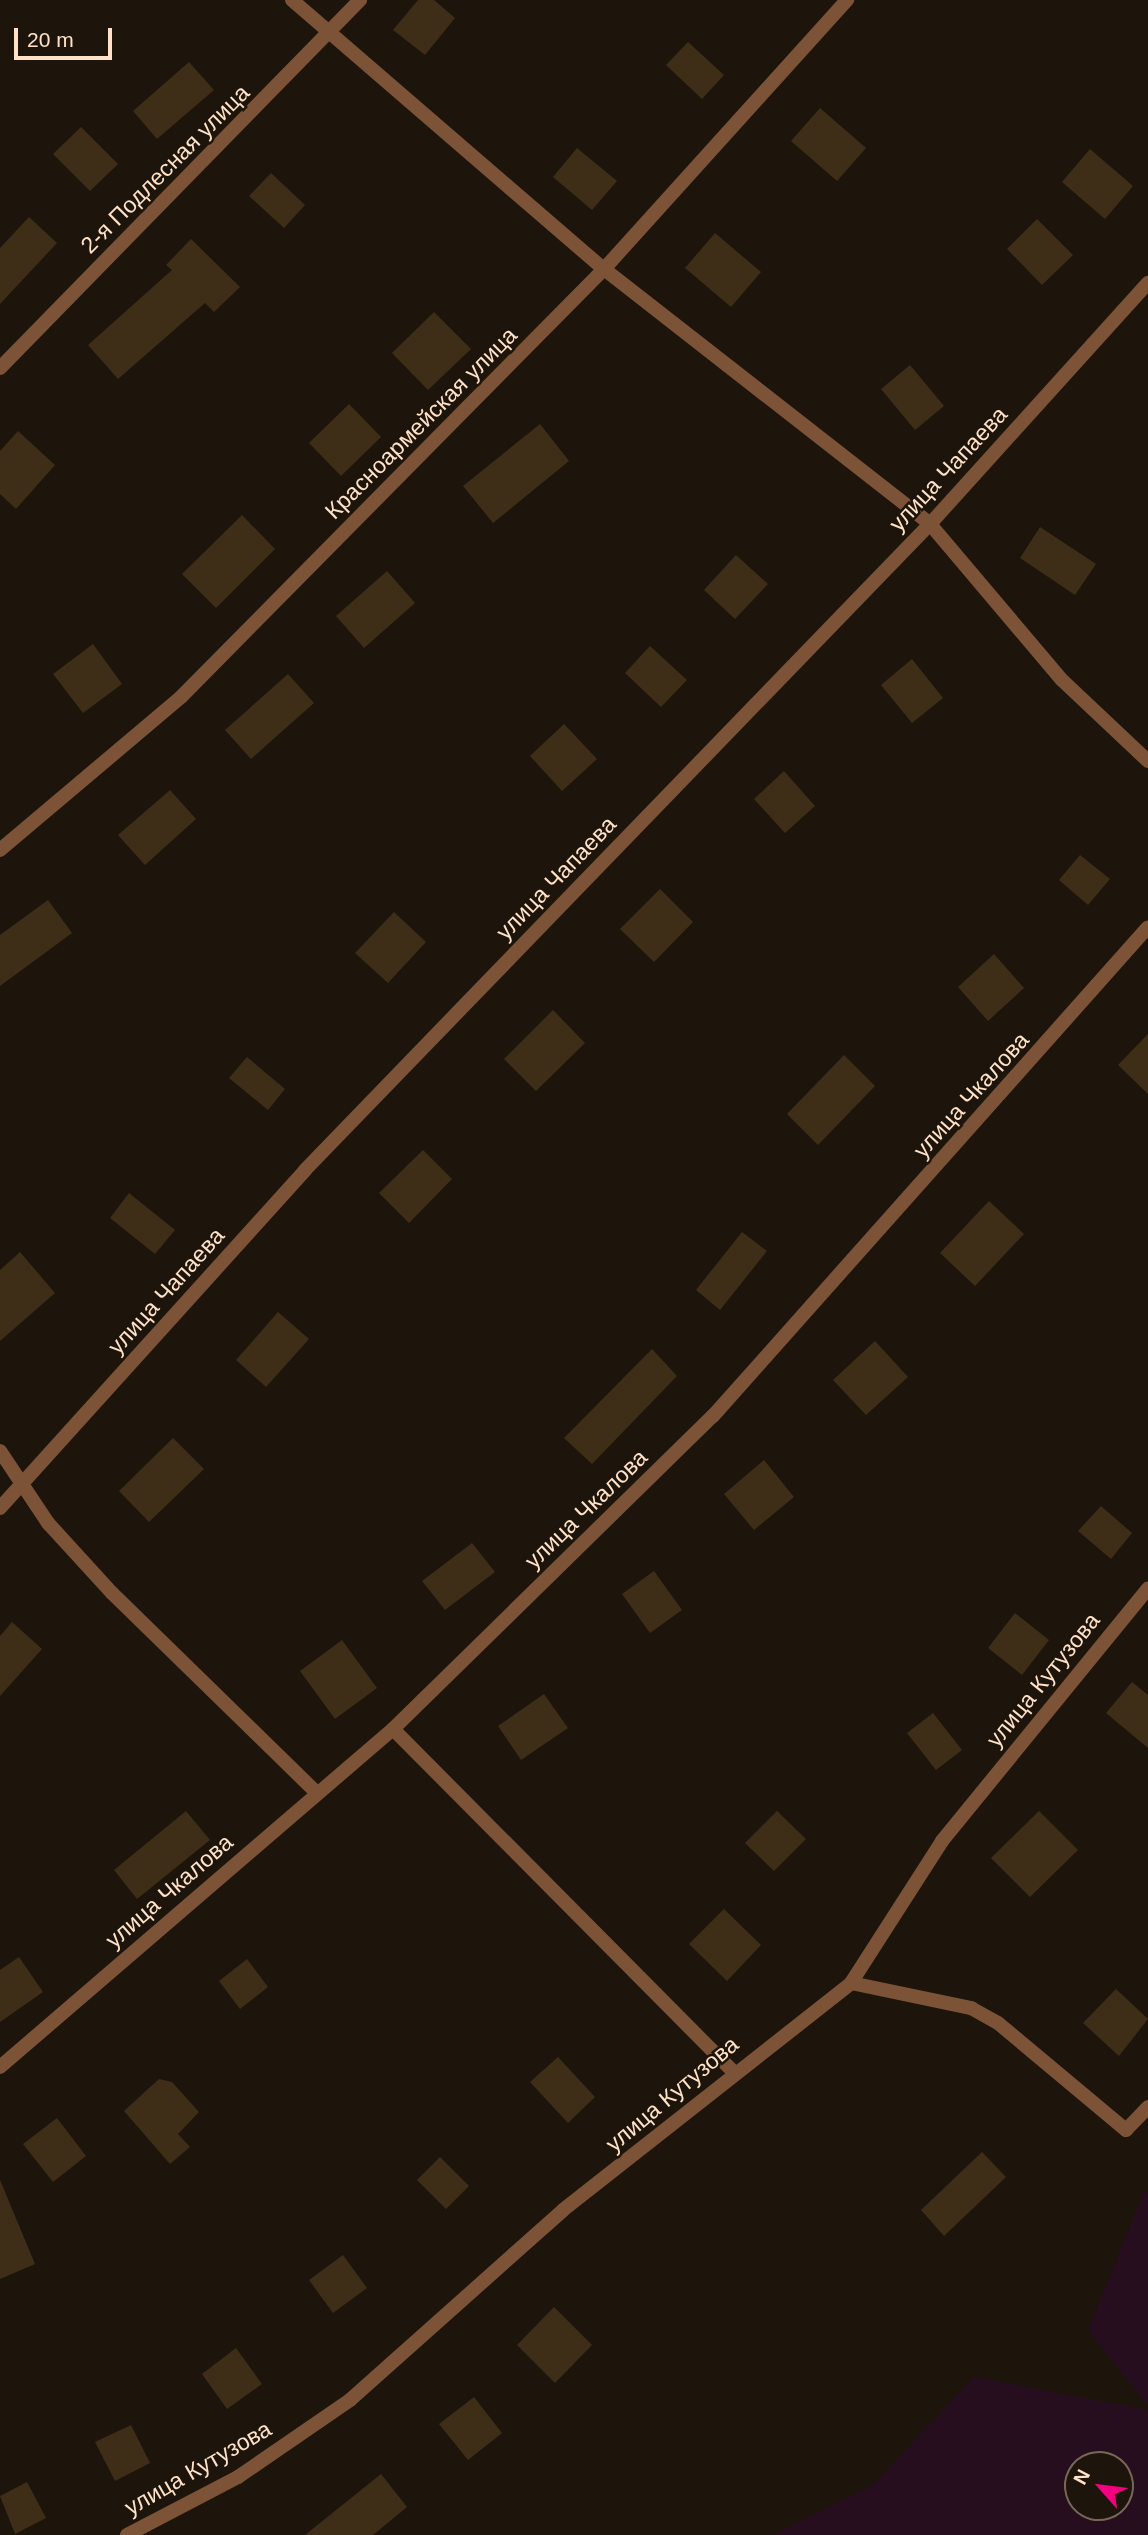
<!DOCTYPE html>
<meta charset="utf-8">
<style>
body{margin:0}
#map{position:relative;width:1148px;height:2535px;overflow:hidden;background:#1d150b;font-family:Arial,sans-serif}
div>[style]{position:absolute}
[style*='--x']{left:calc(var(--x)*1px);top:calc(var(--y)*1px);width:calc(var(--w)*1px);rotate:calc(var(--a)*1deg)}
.green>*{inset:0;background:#270e1f}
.building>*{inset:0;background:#3e2e17}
.minor>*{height:14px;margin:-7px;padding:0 7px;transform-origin:7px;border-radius:7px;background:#7c5336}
.tertiary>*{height:14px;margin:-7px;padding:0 7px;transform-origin:7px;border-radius:7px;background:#7c5336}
span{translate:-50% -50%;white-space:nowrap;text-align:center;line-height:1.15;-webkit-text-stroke:5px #1d150b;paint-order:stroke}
.street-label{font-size:23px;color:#ffe2c7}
.north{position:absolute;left:1064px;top:2451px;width:70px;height:70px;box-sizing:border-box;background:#1d150b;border:2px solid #776756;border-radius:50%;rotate:298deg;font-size:19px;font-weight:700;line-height:28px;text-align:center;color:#ffe2c7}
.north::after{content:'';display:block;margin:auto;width:24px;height:32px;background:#f20080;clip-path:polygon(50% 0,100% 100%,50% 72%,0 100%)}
.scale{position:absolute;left:14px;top:28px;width:98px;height:32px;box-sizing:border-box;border:4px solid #ffe2c7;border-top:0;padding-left:9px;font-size:21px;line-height:24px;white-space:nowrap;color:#ffe2c7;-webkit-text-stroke:5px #1d150b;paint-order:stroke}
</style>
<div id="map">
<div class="green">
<div style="clip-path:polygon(1145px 2190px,1148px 2194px,1148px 2406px,1088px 2330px)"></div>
<div style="clip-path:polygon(evenodd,974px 2377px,1148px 2410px,1148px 2535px,773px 2535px,873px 2485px,974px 2377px,1120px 2465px,1120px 2507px,1078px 2507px,1078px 2465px,1120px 2465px)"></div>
</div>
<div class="building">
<div style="clip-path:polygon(418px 0,434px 0,455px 18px,425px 55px,393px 30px)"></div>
<div style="clip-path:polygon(688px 42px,724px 75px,702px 99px,666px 65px)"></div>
<div style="clip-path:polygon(189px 62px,214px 90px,157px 139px,133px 111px)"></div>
<div style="clip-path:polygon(820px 108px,866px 148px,837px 181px,791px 141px)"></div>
<div style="clip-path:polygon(81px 127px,118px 164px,90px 191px,53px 154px)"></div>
<div style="clip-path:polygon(577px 148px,617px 181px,592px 210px,553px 177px)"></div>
<div style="clip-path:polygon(1090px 149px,1133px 186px,1105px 219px,1062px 182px)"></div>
<div style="clip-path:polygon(271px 173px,305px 205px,284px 228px,249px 196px)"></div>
<div style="clip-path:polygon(29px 217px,57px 243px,0 304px,0 248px)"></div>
<div style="clip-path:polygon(1037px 219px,1073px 255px,1042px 285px,1007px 249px)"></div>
<div style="clip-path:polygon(715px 233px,761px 272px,731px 307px,685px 268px)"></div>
<div style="clip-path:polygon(191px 239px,240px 287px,214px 312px,205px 303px,118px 379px,88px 345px,172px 270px,166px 265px)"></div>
<div style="clip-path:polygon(434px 312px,471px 349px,428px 390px,392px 353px)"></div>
<div style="clip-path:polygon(910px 365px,944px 406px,915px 430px,881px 389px)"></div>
<div style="clip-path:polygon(349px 404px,381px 437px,341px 476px,309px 443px)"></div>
<div style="clip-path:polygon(540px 424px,569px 461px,493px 523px,463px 486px)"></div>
<div style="clip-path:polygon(18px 431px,55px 465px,16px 509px,0 494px,0 451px)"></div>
<div style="clip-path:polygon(242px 515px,275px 549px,216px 608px,182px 574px)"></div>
<div style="clip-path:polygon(1040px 527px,1096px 564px,1075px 595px,1020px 558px)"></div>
<div style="clip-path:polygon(736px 555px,768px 584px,735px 619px,704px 590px)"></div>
<div style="clip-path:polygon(387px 571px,415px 603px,364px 648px,336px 616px)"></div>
<div style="clip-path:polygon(93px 644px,122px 684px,83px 713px,53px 674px)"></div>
<div style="clip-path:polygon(650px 646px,687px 680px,661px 707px,625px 673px)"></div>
<div style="clip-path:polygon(912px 659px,943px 698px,912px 723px,881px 685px)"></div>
<div style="clip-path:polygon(288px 674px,314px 703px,251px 759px,225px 730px)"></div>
<div style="clip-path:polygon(564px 724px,597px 759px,562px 791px,530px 756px)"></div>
<div style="clip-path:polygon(784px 771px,815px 806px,785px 833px,754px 799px)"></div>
<div style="clip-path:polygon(170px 790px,196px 819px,145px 865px,118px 835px)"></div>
<div style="clip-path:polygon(1080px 855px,1110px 879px,1088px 905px,1059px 880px)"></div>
<div style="clip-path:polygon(660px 889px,693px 922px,654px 962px,620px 929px)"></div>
<div style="clip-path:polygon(48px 900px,72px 933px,0 986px,0 935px)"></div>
<div style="clip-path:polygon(394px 912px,426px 942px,388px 983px,355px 953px)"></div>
<div style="clip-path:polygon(994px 954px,1024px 988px,988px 1021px,958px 987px)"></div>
<div style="clip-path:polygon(553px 1010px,585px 1043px,536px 1091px,504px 1059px)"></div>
<div style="clip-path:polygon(1148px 1034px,1148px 1094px,1118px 1065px)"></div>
<div style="clip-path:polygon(844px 1055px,875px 1086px,818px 1145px,787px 1114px)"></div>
<div style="clip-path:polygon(247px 1057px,285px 1089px,268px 1110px,229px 1078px)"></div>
<div style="clip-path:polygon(423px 1150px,452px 1179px,409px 1223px,379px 1193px)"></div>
<div style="clip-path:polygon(129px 1193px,175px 1230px,155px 1254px,110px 1218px)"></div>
<div style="clip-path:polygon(989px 1201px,1024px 1234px,975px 1286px,940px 1253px)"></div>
<div style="clip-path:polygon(742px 1232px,767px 1251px,720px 1310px,696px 1290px)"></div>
<div style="clip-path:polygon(20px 1252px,55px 1293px,0 1341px,0 1270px)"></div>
<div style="clip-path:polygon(278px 1312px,309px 1339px,266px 1387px,236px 1360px)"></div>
<div style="clip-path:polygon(875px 1341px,908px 1377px,866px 1415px,833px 1380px)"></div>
<div style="clip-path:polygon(652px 1349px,677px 1376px,592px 1464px,564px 1438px)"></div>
<div style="clip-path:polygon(173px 1438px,204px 1469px,149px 1522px,119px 1491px)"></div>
<div style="clip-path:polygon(764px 1460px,794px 1497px,754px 1530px,724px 1494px)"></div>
<div style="clip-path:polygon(1101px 1506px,1132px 1533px,1111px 1559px,1078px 1531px)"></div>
<div style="clip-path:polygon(472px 1543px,495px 1572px,445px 1610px,422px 1581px)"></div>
<div style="clip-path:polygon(654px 1571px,682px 1610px,650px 1633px,622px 1594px)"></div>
<div style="clip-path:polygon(1015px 1613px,1049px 1640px,1022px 1675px,988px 1648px)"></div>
<div style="clip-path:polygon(12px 1622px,42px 1649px,0 1696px,0 1636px)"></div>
<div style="clip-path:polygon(342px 1640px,377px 1688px,335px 1719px,300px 1671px)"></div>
<div style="clip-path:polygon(1132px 1682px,1148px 1695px,1148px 1748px,1106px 1713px)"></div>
<div style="clip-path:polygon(544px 1694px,568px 1728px,521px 1760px,498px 1726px)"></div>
<div style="clip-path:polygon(933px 1713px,962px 1750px,936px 1770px,907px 1733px)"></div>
<div style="clip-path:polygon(186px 1811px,210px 1840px,137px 1899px,114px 1870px)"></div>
<div style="clip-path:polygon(777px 1811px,806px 1839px,774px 1871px,745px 1843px)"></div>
<div style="clip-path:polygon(1039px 1811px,1078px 1850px,1030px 1897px,991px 1858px)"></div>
<div style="clip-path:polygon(724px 1909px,761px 1945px,727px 1981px,689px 1944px)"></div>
<div style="clip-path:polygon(19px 1957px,43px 1992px,0 2022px,0 1970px)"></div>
<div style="clip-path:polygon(247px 1959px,268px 1987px,240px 2009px,219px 1981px)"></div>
<div style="clip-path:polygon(1116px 1989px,1148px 2019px,1119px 2056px,1083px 2023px)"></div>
<div style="clip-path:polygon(558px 2057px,595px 2097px,568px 2123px,530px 2082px)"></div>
<div style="clip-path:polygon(159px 2079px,172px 2082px,199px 2112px,178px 2134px,190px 2147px,170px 2164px,124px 2111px)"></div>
<div style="clip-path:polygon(57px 2118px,86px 2156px,53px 2182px,23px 2144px)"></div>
<div style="clip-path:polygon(982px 2152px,1006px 2177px,944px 2236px,921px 2210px)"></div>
<div style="clip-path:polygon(440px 2157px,469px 2186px,446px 2209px,417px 2180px)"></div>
<div style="clip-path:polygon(0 2180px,35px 2264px,0 2279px)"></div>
<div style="clip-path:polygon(343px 2255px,367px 2288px,333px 2313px,309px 2280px)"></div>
<div style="clip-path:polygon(554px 2307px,592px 2345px,555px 2383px,517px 2345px)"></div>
<div style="clip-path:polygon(236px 2348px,262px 2384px,227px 2409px,202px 2374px)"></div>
<div style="clip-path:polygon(474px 2397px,502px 2433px,468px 2460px,439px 2424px)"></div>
<div style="clip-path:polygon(131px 2425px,150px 2463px,115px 2481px,95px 2442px)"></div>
<div style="clip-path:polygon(381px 2474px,407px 2507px,373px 2535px,305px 2535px)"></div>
<div style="clip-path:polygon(27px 2482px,46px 2518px,15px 2534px,0 2496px)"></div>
</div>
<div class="minor">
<div style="--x:292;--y:0;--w:412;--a:40.8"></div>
<div style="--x:604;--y:269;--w:414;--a:38"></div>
<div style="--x:930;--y:524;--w:204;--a:49.8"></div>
<div style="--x:1062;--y:680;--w:118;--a:43.3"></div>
<div style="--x:0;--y:368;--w:515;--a:-45.63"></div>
<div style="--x:0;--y:850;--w:237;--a:-40.2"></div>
<div style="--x:181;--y:697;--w:602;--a:-45.34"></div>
<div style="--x:604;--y:269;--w:363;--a:-47.9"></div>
<div style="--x:0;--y:1508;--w:455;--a:-47.9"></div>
<div style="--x:305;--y:1170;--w:899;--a:-45.95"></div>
<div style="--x:930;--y:524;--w:325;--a:-47.9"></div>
<div style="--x:393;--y:1729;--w:482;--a:45.2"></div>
<div style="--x:851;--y:1983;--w:123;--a:11.8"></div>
<div style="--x:971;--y:2008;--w:31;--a:29"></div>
<div style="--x:998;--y:2023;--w:167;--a:39.9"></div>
<div style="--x:1126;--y:2130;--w:32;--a:-46"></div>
<div style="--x:0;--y:2067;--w:518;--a:-40.7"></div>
<div style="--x:393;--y:1729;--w:448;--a:-44.4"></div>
<div style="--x:713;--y:1416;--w:654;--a:-48.34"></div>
<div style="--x:127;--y:2535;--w:125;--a:-27.6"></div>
<div style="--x:238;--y:2477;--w:136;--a:-34.5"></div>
<div style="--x:350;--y:2400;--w:285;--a:-41.7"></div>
<div style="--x:563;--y:2210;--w:367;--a:-38.2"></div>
<div style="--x:851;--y:1983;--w:169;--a:-57.3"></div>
<div style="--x:942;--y:1841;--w:326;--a:-50.8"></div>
</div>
<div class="tertiary">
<div style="--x:0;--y:1451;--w:87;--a:56.3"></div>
<div style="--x:48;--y:1523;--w:95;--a:47.6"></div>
<div style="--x:112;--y:1593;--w:286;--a:44.3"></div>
</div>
<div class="street-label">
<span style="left:165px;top:169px;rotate:-45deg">2-я Подлесная улица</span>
<span style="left:421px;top:423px;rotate:-45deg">Красноармейская улица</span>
<span style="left:948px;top:469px;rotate:-47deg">улица Чапаева</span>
<span style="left:556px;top:878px;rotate:-46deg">улица Чапаева</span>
<span style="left:971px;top:1095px;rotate:-48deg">улица Чкалова</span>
<span style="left:166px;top:1291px;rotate:-48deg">улица Чапаева</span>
<span style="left:586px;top:1509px;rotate:-44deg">улица Чкалова</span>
<span style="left:1043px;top:1680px;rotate:-51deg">улица Кутузова</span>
<span style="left:169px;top:1891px;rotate:-41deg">улица Чкалова</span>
<span style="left:672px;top:2094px;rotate:-40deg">улица Кутузова</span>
<span style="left:198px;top:2468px;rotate:-30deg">улица Кутузова</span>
</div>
<div class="north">N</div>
<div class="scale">20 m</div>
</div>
